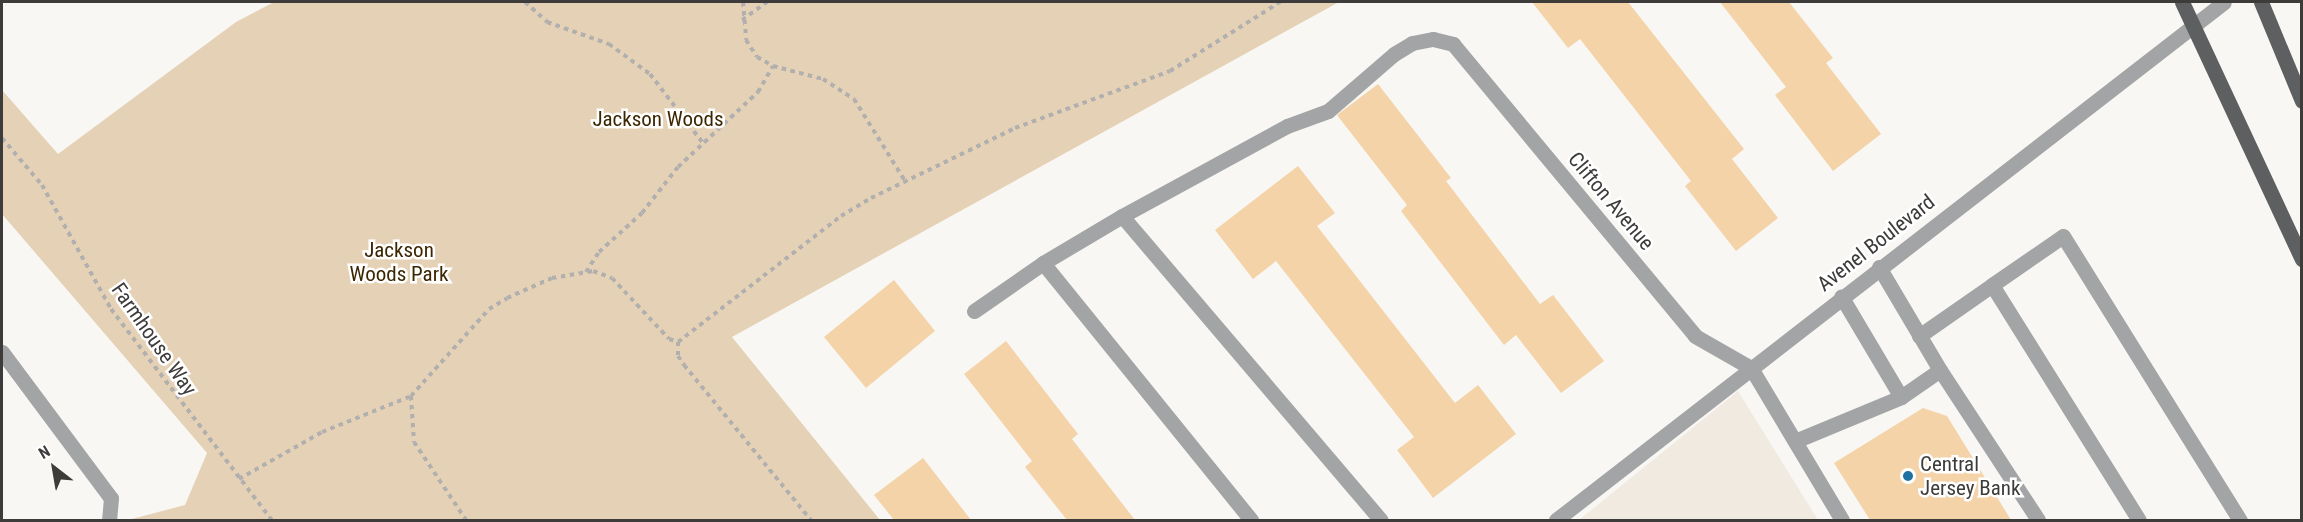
<!DOCTYPE html>
<style>
body{margin:0}
#map{position:relative;width:2303px;height:522px;overflow:hidden;background:#f9f7f4;font-family:"Roboto Condensed",sans-serif}
div>[style]{position:absolute}
[style*='--x']{left:calc(var(--x)*1px);top:calc(var(--y)*1px);width:calc(var(--w)*1px);rotate:calc(var(--a)*1deg)}
.built>*{inset:0;background:#f1eae1}
.green>*{inset:0;background:#e5d2b6}
.building>*{inset:0;background:#f3d3a7}
.path>*{height:4px;margin-top:-2px;transform-origin:0;background:repeating-linear-gradient(90deg,#b2b0ae 0 4.5px,transparent 0 9px)}
.minor>*{height:15px;margin:-7.5px;padding:0 7.5px;transform-origin:7.5px;border-radius:7.5px;background:#a2a4a5}
.major>*{height:15px;margin:-7.5px;padding:0 7.5px;transform-origin:7.5px;border-radius:7.5px;background:#5d5f61}
.dots>*{width:16px;height:16px;translate:-50% -50%;box-sizing:border-box;border:3px solid #fff;border-radius:50%}
span{translate:-50% -50%;white-space:nowrap;text-align:center;line-height:1.15;-webkit-text-stroke:5px #fff;paint-order:stroke}
.park-label{font-size:21px;color:#3c2602}
.street-label{font-size:21px;color:#3d3c3b}
.poi-label{font-size:21px;color:#3d3c3b}
.left{translate:0 -50%;text-align:left}
.frame{position:absolute;inset:0;border:3px solid #3d3c3b;pointer-events:none}
.north{position:absolute;left:24px;top:438px;width:60px;height:60px;-webkit-text-stroke:4px #fff;paint-order:stroke;rotate:329deg;font-size:16px;font-weight:700;line-height:24px;text-align:center;color:#3d3c3b}
.north::after{content:'';display:block;margin:auto;width:21px;height:27px;background:#3d3c3b;clip-path:polygon(50% 0,100% 100%,50% 72%,0 100%)}
</style>
<div id="map">
<div class="built">
<div style="clip-path:polygon(1738px 391px,1818px 520px,1579px 520px)"></div>
</div>
<div class="green">
<div style="clip-path:polygon(274px 2px,1339px 2px,732px 337px,880px 520px,128px 520px,185px 505px,207px 453px,2px 214px,2px 90px,58px 154px,236px 22px)"></div>
</div>
<div class="building">
<div style="clip-path:polygon(1532px 2px,1628px 2px,1744px 149px,1732px 159px,1778px 218px,1736px 251px,1685px 186px,1691px 181px,1580px 39px,1568px 48px)"></div>
<div style="clip-path:polygon(1720px 2px,1789px 2px,1833px 58px,1826px 63px,1881px 134px,1833px 171px,1775px 95px,1786px 87px)"></div>
<div style="clip-path:polygon(1378px 84px,1451px 178px,1446px 181px,1540px 304px,1553px 295px,1604px 361px,1561px 393px,1516px 335px,1504px 345px,1401px 211px,1407px 205px,1337px 115px)"></div>
<div style="clip-path:polygon(1298px 166px,1335px 213px,1317px 226px,1455px 403px,1478px 385px,1516px 434px,1433px 498px,1397px 450px,1414px 437px,1276px 261px,1253px 279px,1215px 230px)"></div>
<div style="clip-path:polygon(894px 280px,935px 331px,866px 388px,824px 337px)"></div>
<div style="clip-path:polygon(1006px 341px,1078px 434px,1072px 439px,1135px 520px,1067px 520px,1025px 467px,1032px 461px,964px 374px)"></div>
<div style="clip-path:polygon(1923px 408px,1947px 416px,2011px 520px,1870px 520px,1834px 463px)"></div>
<div style="clip-path:polygon(923px 458px,971px 520px,894px 520px,874px 495px)"></div>
</div>
<div class="path">
<div style="--x:525;--y:2;--w:30;--a:42"></div>
<div style="--x:547;--y:22;--w:66;--a:19.5"></div>
<div style="--x:609;--y:44;--w:51;--a:36.2"></div>
<div style="--x:650;--y:74;--w:87;--a:52.5"></div>
<div style="--x:743;--y:2;--w:38;--a:85"></div>
<div style="--x:746;--y:40;--w:20;--a:57"></div>
<div style="--x:757;--y:57;--w:18;--a:29"></div>
<div style="--x:773;--y:66;--w:52;--a:14.6"></div>
<div style="--x:823;--y:79;--w:37;--a:33"></div>
<div style="--x:854;--y:99;--w:97;--a:58.1"></div>
<div style="--x:742;--y:20;--w:31;--a:-36"></div>
<div style="--x:2;--y:138;--w:62;--a:49.6"></div>
<div style="--x:42;--y:185;--w:142;--a:60.9"></div>
<div style="--x:111;--y:309;--w:265;--a:52.7"></div>
<div style="--x:586;--y:272;--w:24;--a:-57"></div>
<div style="--x:599;--y:252;--w:58;--a:-42.2"></div>
<div style="--x:642;--y:213;--w:58;--a:-52"></div>
<div style="--x:678;--y:167;--w:110;--a:-43.2"></div>
<div style="--x:758;--y:92;--w:30;--a:-60"></div>
<div style="--x:678;--y:342;--w:206;--a:-37.7"></div>
<div style="--x:841;--y:216;--w:35;--a:-31"></div>
<div style="--x:871;--y:198;--w:160;--a:-25.9"></div>
<div style="--x:1015;--y:128;--w:165;--a:-20.2"></div>
<div style="--x:1170;--y:71;--w:130;--a:-32.1"></div>
<div style="--x:411;--y:396;--w:46;--a:86.3"></div>
<div style="--x:414;--y:442;--w:94;--a:56.3"></div>
<div style="--x:239;--y:479;--w:95;--a:-29.5"></div>
<div style="--x:322;--y:432;--w:96;--a:-22"></div>
<div style="--x:411;--y:396;--w:117;--a:-48.1"></div>
<div style="--x:489;--y:309;--w:21;--a:-31"></div>
<div style="--x:507;--y:298;--w:49;--a:-24"></div>
<div style="--x:552;--y:278;--w:42;--a:-9.7"></div>
<div style="--x:593;--y:271;--w:20;--a:20"></div>
<div style="--x:612;--y:278;--w:83;--a:46.9"></div>
<div style="--x:669;--y:339;--w:9;--a:18"></div>
<div style="--x:678;--y:342;--w:14;--a:90"></div>
<div style="--x:678;--y:356;--w:11;--a:56"></div>
<div style="--x:684;--y:365;--w:200;--a:50.7"></div>
</div>
<div class="minor">
<div style="--x:1122;--y:216;--w:399;--a:49.6"></div>
<div style="--x:1043;--y:263;--w:331;--a:51"></div>
<div style="--x:1879;--y:267;--w:120;--a:59.4"></div>
<div style="--x:1940;--y:370;--w:179;--a:56.8"></div>
<div style="--x:1992;--y:285;--w:86;--a:-34.6"></div>
<div style="--x:2063;--y:236;--w:335;--a:58.1"></div>
<div style="--x:974;--y:311;--w:84;--a:-34.8"></div>
<div style="--x:1043;--y:263;--w:92;--a:-30.7"></div>
<div style="--x:1122;--y:216;--w:188;--a:-28.6"></div>
<div style="--x:1287;--y:126;--w:44;--a:-20.1"></div>
<div style="--x:1328;--y:111;--w:87;--a:-40.8"></div>
<div style="--x:1394;--y:54;--w:21;--a:-31"></div>
<div style="--x:1412;--y:43;--w:21;--a:-11"></div>
<div style="--x:1433;--y:39;--w:21;--a:14"></div>
<div style="--x:1453;--y:44;--w:379;--a:50.3"></div>
<div style="--x:1695;--y:336;--w:64;--a:29.7"></div>
<div style="--x:1751;--y:368;--w:177;--a:59.1"></div>
<div style="--x:1919;--y:336;--w:89;--a:-34.9"></div>
<div style="--x:1992;--y:285;--w:277;--a:58"></div>
<div style="--x:2;--y:352;--w:182;--a:53.3"></div>
<div style="--x:111;--y:498;--w:22;--a:95"></div>
<div style="--x:1901;--y:397;--w:47;--a:-34.7"></div>
<div style="--x:1795;--y:441;--w:115;--a:-22.5"></div>
<div style="--x:1901;--y:397;--w:117;--a:-120.7"></div>
<div style="--x:1556;--y:520;--w:845;--a:-37.79"></div>
</div>
<div class="major">
<div style="--x:2182;--y:2;--w:284;--a:65"></div>
<div style="--x:2261;--y:2;--w:107;--a:67.5"></div>
</div>
<div class="dots">
<div style="left:1908px;top:476px;background:#1f71a2"></div>
</div>
<div class="park-label">
<span style="left:658px;top:119px">Jackson Woods</span>
<span style="left:399px;top:262px">Jackson<br>Woods Park</span>
</div>
<div class="street-label">
<span style="left:1611px;top:201px;rotate:50deg">Clifton Avenue</span>
<span style="left:1876px;top:243px;rotate:-38deg">Avenel Boulevard</span>
<span style="left:154px;top:339px;rotate:55deg">Farmhouse Way</span>
</div>
<div class="poi-label">
<span class="left" style="left:1920px;top:476px">Central<br>Jersey Bank</span>
</div>
<div class="frame"></div>
<div class="north">N</div>
</div>
